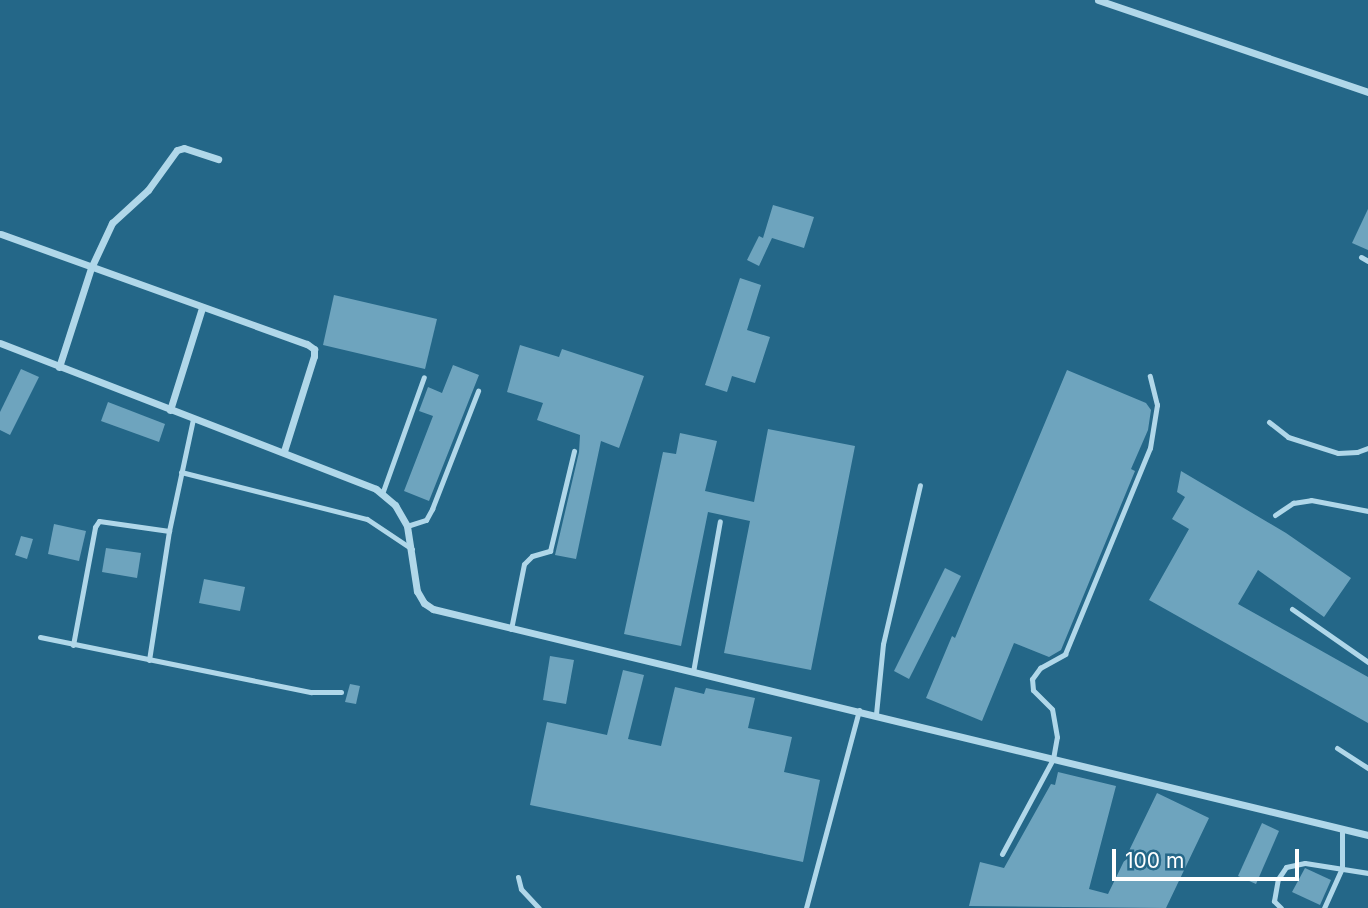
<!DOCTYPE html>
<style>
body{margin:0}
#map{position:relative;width:1368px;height:908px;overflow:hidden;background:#246788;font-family:Inter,sans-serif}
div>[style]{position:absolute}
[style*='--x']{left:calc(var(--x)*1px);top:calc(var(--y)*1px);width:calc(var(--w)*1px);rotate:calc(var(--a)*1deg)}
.building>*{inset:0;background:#6ea4be}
.service>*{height:5px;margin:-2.5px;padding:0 2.5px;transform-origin:2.5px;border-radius:2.5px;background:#b0d7e9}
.minor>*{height:7px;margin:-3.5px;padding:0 3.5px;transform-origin:3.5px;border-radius:3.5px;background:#b0d7e9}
span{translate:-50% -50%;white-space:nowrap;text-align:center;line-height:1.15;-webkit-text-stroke:7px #246788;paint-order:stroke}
.scale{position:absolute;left:1112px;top:849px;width:187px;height:32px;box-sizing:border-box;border:4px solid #fff;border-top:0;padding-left:9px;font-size:21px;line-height:24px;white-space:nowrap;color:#fff;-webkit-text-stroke:5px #246788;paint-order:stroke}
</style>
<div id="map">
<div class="building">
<div style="clip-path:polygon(773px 205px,814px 217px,804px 248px,772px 238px,759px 266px,747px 260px,759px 236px,763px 238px)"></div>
<div style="clip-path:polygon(1368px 209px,1368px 250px,1352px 243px)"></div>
<div style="clip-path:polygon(740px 278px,761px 285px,747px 330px,770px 337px,755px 383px,732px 376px,727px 392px,705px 385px)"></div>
<div style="clip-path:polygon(334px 295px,437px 319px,425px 369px,323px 345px)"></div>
<div style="clip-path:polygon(520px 345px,559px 357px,562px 349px,644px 376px,619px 448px,601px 441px,576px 559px,555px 555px,579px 452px,580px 435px,537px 420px,543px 403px,507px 392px)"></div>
<div style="clip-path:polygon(453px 365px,479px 375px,429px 501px,404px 491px,433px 416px,419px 411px,428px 387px,442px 393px)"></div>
<div style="clip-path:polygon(21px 369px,39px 377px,10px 435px,0 430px,0 412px)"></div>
<div style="clip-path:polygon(1067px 370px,1146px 403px,1151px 410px,1148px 430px,1131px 469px,1135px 471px,1061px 650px,1049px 657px,1014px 643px,982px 721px,926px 698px,952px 636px,955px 638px)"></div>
<div style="clip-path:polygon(108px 402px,165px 424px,159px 442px,101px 421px)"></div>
<div style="clip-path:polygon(768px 429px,855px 446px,811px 670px,724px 653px,750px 521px,708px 512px,681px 646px,624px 634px,663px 452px,676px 454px,680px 433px,717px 441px,705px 491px,754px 502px)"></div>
<div style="clip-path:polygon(1181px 471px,1286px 533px,1351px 578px,1324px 617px,1258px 570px,1238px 604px,1368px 677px,1368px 723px,1149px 600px,1189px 529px,1172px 519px,1185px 497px,1177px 492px)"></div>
<div style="clip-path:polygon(54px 524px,86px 531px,79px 561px,48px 554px)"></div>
<div style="clip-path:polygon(21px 536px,33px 539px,27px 559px,15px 555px)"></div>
<div style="clip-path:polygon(106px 548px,141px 553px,137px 578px,102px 572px)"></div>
<div style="clip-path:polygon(945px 568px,961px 576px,909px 679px,894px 671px)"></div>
<div style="clip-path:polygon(204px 579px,245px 587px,240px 611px,199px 603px)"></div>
<div style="clip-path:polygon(550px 656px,574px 660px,566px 704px,543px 700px)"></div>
<div style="clip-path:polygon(623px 670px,644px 675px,628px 739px,661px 746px,675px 687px,704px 694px,706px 688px,755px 698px,748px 728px,792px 737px,784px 772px,820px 780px,803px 862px,530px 805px,547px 722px,607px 735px)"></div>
<div style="clip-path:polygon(350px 684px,360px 686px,356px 704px,345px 702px)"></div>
<div style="clip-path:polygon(1058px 772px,1116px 786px,1089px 889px,1108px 894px,1157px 793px,1209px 818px,1166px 908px,969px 906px,980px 862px,1004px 868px,1051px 784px,1055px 785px)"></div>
<div style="clip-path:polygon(1262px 823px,1279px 831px,1256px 884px,1238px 876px)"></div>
<div style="clip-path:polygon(1305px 868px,1331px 880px,1320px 905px,1292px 892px)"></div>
</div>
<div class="service">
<div style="--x:1361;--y:257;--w:8;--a:30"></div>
<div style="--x:1269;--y:422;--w:24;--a:38"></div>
<div style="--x:1288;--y:437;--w:52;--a:17.7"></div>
<div style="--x:1338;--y:453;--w:19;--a:-3"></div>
<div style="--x:1357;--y:452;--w:12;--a:-20"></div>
<div style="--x:181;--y:472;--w:192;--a:14.2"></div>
<div style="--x:367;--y:519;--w:54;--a:33.7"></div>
<div style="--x:382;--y:494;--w:124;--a:-70.3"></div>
<div style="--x:1275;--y:515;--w:22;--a:-34"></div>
<div style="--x:1293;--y:503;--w:18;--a:-9"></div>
<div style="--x:1311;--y:500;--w:58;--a:10.9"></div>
<div style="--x:407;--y:526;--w:20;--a:-18"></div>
<div style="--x:426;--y:520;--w:13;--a:-61"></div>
<div style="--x:432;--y:509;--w:127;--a:-68.7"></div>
<div style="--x:1292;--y:609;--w:93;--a:34.9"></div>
<div style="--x:511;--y:629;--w:66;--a:-78.7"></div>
<div style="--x:524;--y:564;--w:11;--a:-45"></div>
<div style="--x:532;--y:556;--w:19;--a:-16"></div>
<div style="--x:550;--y:551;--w:103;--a:-76.5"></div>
<div style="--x:40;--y:637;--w:277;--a:11.5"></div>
<div style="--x:311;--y:692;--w:30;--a:0"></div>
<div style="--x:73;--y:645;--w:120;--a:-79.4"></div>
<div style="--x:95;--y:527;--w:7;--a:-56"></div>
<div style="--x:99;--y:521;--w:71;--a:8.1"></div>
<div style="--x:149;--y:660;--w:131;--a:-81.2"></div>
<div style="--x:169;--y:531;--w:115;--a:-77.9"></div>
<div style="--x:693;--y:672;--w:153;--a:-79.9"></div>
<div style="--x:876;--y:714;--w:70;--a:-84.3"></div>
<div style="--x:883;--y:644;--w:163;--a:-76.9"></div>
<div style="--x:1337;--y:748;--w:37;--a:33"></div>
<div style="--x:1002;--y:854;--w:108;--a:-61.8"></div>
<div style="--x:1053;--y:759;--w:22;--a:-80"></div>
<div style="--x:1057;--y:737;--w:28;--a:-100"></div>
<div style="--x:1052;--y:709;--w:27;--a:-135"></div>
<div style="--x:1033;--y:690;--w:11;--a:-95"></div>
<div style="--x:1032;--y:679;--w:14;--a:-54"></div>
<div style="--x:1040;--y:668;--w:29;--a:-29"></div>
<div style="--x:1065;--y:654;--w:223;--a:-67.6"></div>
<div style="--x:1150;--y:448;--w:44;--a:-80.8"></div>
<div style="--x:1157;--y:405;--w:30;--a:-104"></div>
<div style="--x:518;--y:877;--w:12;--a:76"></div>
<div style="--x:521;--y:889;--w:26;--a:47"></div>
<div style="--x:806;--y:908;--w:205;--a:-75"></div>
<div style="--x:1281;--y:908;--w:10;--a:-135"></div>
<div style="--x:1274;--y:901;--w:22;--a:-80"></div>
<div style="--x:1278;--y:879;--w:14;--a:-56"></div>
<div style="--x:1286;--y:867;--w:19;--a:-12"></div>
<div style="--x:1305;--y:863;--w:64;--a:9"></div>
<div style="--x:1324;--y:908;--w:44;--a:-65.8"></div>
<div style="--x:1342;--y:868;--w:40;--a:-90"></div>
</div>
<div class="minor">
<div style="--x:1098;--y:0;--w:285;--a:18.8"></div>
<div style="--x:1;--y:234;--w:325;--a:19.8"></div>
<div style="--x:307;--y:344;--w:9;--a:36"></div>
<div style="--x:314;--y:349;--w:7;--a:90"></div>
<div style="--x:314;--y:356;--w:100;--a:107.5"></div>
<div style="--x:0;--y:343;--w:403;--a:21.2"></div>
<div style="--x:376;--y:489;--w:25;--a:40"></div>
<div style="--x:395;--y:505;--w:24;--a:60"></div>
<div style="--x:407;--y:526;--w:66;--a:81.3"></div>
<div style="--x:417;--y:591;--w:14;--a:60"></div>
<div style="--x:424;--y:603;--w:11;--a:34"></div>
<div style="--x:433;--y:609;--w:962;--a:13.59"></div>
<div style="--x:59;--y:367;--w:104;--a:-72.1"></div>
<div style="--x:91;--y:268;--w:50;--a:-65"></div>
<div style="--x:112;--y:223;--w:49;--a:-42.5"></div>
<div style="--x:148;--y:190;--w:49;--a:-54.1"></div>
<div style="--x:177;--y:150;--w:7;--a:-16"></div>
<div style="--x:184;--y:148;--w:36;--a:18"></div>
<div style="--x:170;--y:410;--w:107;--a:-72.6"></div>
</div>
<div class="scale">100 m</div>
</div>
